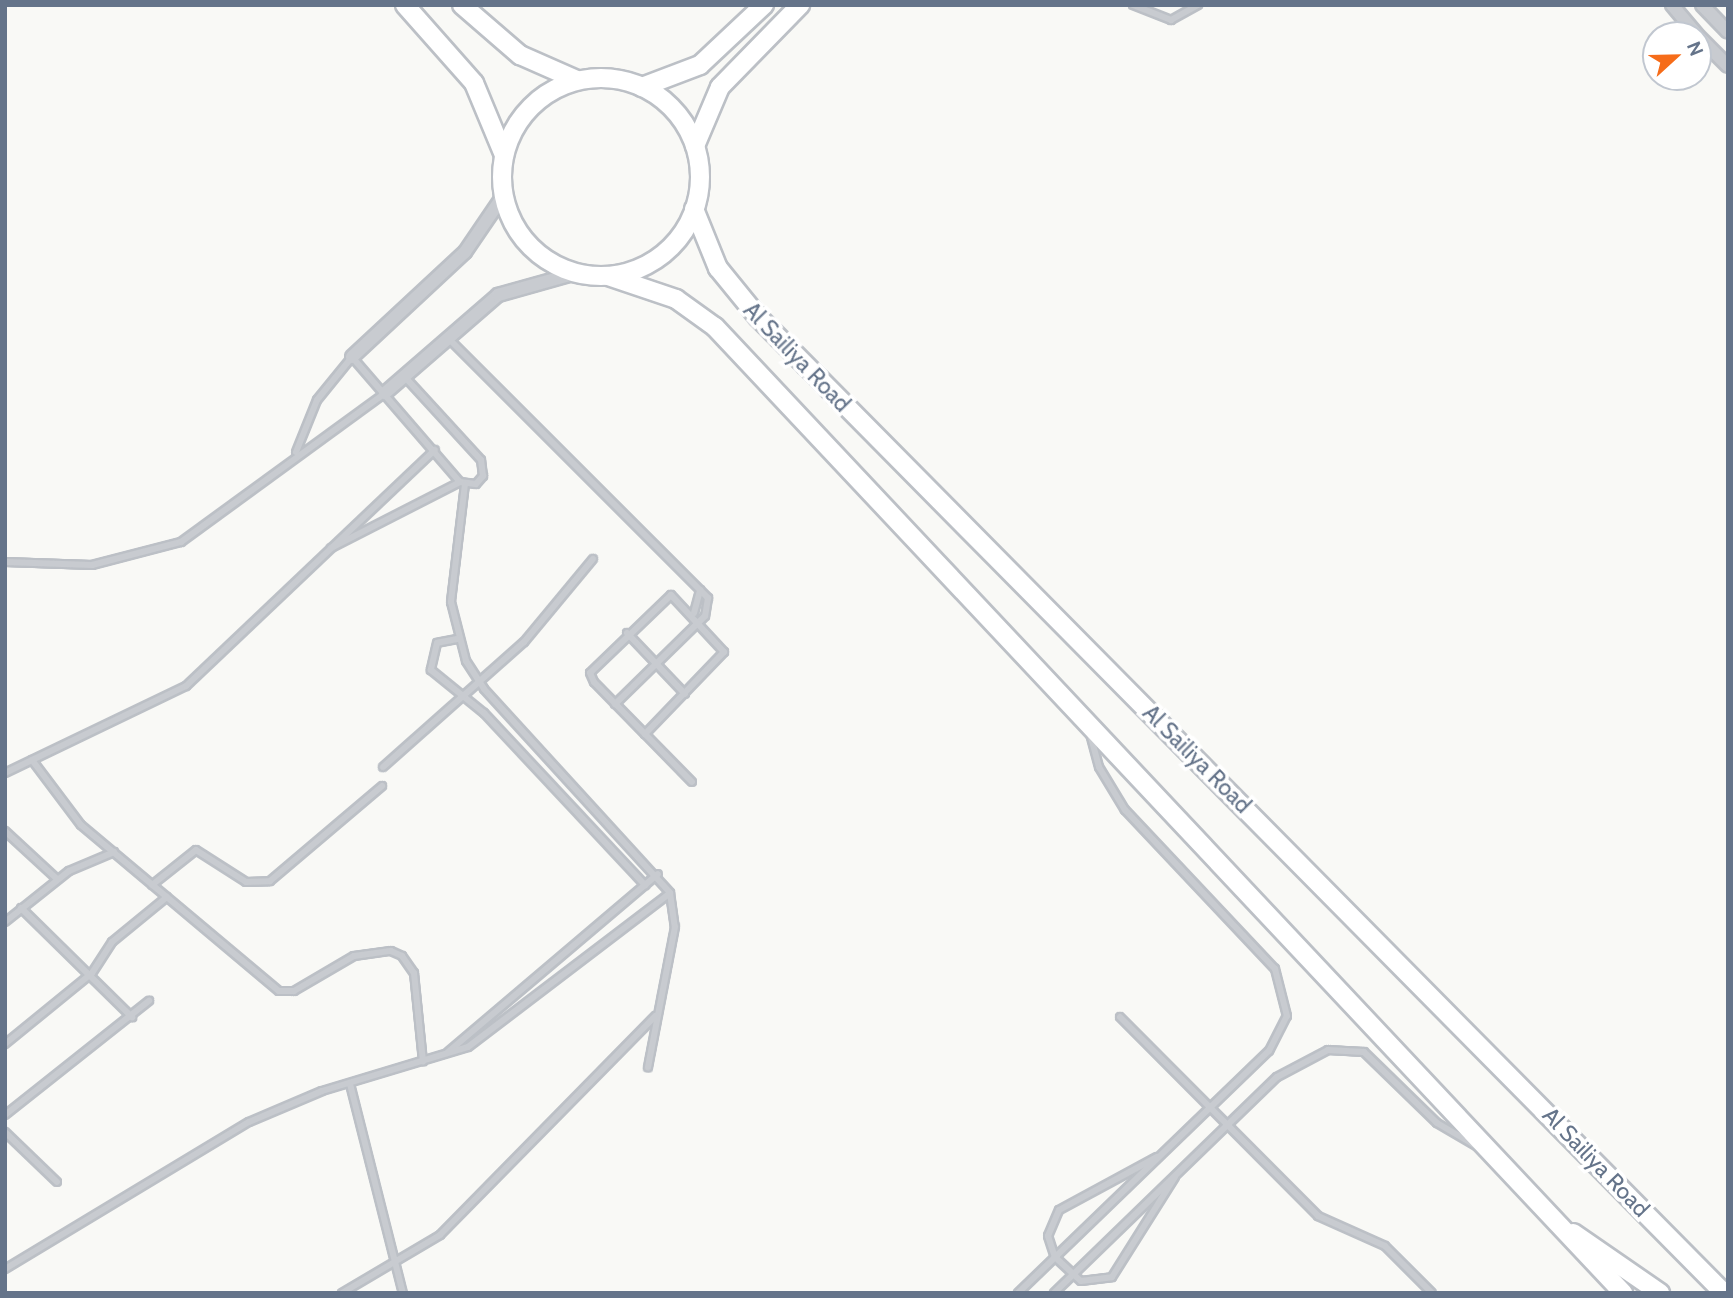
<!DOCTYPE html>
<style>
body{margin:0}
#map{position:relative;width:1733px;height:1298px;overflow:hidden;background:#f9f9f6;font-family:Cabin,sans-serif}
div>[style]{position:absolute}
.roads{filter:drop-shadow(2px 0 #bcc0c6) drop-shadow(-2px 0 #bcc0c6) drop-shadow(0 2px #bcc0c6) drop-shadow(0 -2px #bcc0c6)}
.lane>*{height:6px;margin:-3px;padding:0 3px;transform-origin:3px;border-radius:3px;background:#c8cbd0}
.street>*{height:12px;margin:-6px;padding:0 6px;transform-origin:6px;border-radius:6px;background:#c8cbd0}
.secondary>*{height:18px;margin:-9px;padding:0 9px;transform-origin:9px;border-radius:9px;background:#fff}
.secondary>.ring{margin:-9px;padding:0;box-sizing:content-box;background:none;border:18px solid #fff;border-radius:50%}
span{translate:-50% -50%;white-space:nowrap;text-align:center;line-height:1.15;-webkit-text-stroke:7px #fff;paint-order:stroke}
.street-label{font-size:23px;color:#65748a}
.frame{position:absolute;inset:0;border:7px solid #65748a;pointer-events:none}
.north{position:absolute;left:1642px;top:21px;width:70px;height:70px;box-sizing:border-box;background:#fff;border:2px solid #c1c7d0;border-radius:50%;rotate:68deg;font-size:19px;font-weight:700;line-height:28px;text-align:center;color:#65748a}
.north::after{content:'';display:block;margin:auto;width:24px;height:32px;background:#f66c19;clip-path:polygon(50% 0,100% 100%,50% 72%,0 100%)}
</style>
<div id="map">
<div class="roads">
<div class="lane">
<div style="left:1133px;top:5px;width:41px;rotate:21.5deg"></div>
<div style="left:1171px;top:20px;width:31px;rotate:-29deg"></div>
<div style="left:448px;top:338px;width:368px;rotate:45deg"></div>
<div style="left:708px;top:598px;width:18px;rotate:99deg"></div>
<div style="left:705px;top:616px;width:126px;rotate:135.6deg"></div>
<div style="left:296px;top:452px;width:56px;rotate:-68deg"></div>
<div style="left:317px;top:400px;width:55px;rotate:-50.9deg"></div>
<div style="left:352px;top:357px;width:165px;rotate:49.2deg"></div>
<div style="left:460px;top:482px;width:16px;rotate:7deg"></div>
<div style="left:476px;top:484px;width:11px;rotate:-49deg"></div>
<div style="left:483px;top:476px;width:16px;rotate:-97deg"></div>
<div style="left:481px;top:460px;width:114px;rotate:-132.5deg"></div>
<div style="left:465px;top:484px;width:119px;rotate:96.8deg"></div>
<div style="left:451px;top:602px;width:61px;rotate:75.7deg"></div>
<div style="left:466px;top:661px;width:33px;rotate:57deg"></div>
<div style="left:484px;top:689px;width:276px;rotate:47.6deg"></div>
<div style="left:670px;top:893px;width:34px;rotate:82deg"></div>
<div style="left:675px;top:927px;width:143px;rotate:100.9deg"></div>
<div style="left:331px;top:548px;width:145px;rotate:-27.1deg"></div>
<div style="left:5px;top:562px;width:87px;rotate:2deg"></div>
<div style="left:92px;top:565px;width:92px;rotate:-14.5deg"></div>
<div style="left:181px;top:542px;width:253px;rotate:-36.1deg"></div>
<div style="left:694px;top:613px;width:24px;rotate:-75deg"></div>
<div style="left:627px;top:633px;width:84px;rotate:46.4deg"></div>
<div style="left:457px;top:639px;width:20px;rotate:169deg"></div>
<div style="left:437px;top:643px;width:28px;rotate:103deg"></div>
<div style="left:431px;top:670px;width:68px;rotate:39.1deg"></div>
<div style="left:484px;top:713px;width:236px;rotate:46.9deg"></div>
<div style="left:645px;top:734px;width:114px;rotate:-46.1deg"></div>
<div style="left:724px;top:652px;width:78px;rotate:-132.9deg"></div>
<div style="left:671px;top:595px;width:112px;rotate:136.1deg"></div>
<div style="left:590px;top:673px;width:10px;rotate:66deg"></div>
<div style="left:594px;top:682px;width:73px;rotate:45.6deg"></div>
<div style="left:645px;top:734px;width:67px;rotate:45.6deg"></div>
<div style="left:32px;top:760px;width:81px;rotate:53deg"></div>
<div style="left:81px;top:825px;width:258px;rotate:40deg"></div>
<div style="left:279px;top:991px;width:15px"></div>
<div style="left:294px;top:991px;width:69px;rotate:-30.3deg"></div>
<div style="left:354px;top:956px;width:37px;rotate:-8deg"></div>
<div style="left:391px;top:951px;width:12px;rotate:24deg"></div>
<div style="left:402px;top:956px;width:21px;rotate:55deg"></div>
<div style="left:414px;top:973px;width:89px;rotate:84.2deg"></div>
<div style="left:383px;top:767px;width:188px;rotate:-41.6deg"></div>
<div style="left:524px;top:642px;width:108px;rotate:-50.3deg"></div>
<div style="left:5px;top:773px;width:201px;rotate:-25.7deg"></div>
<div style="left:186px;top:686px;width:343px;rotate:-43.5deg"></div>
<div style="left:5px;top:831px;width:71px;rotate:42.7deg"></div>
<div style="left:152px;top:885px;width:56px;rotate:-38.5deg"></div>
<div style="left:196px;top:850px;width:59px;rotate:32.6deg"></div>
<div style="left:246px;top:882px;width:24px;rotate:-2deg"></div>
<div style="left:270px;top:881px;width:147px;rotate:-40.3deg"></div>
<div style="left:21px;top:908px;width:156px;rotate:44.5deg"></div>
<div style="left:5px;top:922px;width:82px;rotate:-38.6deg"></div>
<div style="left:69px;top:871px;width:49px;rotate:-22.9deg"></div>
<div style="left:1120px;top:1017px;width:281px;rotate:45.1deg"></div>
<div style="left:1318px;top:1216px;width:73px;rotate:24.1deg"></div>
<div style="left:1385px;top:1246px;width:66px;rotate:45deg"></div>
<div style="left:5px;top:1044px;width:112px;rotate:-39.2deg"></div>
<div style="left:92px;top:973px;width:37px;rotate:-57deg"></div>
<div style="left:112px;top:942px;width:71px;rotate:-39.3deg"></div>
<div style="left:448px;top:1052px;width:275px;rotate:-40.3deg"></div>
<div style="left:350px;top:1084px;width:216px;rotate:75.8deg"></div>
<div style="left:5px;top:1115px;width:184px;rotate:-38.4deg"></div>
<div style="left:5px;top:1132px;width:72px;rotate:43.9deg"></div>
<div style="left:1157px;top:1157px;width:111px;rotate:151.6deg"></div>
<div style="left:1059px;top:1210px;width:28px;rotate:113deg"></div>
<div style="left:1048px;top:1236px;width:22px;rotate:72deg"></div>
<div style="left:1055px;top:1257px;width:35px;rotate:43deg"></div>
<div style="left:1081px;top:1281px;width:31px;rotate:-7deg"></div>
<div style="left:1112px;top:1277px;width:118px;rotate:-57.8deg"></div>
<div style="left:5px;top:1269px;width:285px;rotate:-31.1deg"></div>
<div style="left:249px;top:1122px;width:79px;rotate:-23deg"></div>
<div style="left:322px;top:1091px;width:152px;rotate:-16.8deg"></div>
<div style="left:468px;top:1047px;width:254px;rotate:-37.3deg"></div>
<div style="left:342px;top:1293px;width:114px;rotate:-30.6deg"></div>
<div style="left:440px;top:1235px;width:307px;rotate:-45.5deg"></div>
<div style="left:1018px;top:1293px;width:349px;rotate:-44deg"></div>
<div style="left:1269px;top:1051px;width:39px;rotate:-63deg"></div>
<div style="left:1287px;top:1016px;width:49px;rotate:-104.3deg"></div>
<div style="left:1275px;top:969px;width:219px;rotate:-133.3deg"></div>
<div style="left:1125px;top:810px;width:50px;rotate:-121.2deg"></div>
<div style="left:1099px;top:767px;width:34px;rotate:-105deg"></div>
<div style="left:1054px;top:1293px;width:310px;rotate:-44.1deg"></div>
<div style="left:1277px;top:1077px;width:58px;rotate:-27.9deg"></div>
<div style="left:1328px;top:1050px;width:36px;rotate:3deg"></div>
<div style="left:1364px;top:1052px;width:102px;rotate:44.2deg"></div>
<div style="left:1437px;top:1123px;width:48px;rotate:30.3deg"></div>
</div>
<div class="street">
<div style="left:1672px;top:5px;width:39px;rotate:50deg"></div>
<div style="left:1702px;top:5px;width:37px;rotate:46deg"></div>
<div style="left:1698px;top:36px;width:42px;rotate:45deg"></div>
<div style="left:352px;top:357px;width:154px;rotate:-42.9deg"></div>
<div style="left:465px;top:252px;width:68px;rotate:-55.8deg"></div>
<div style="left:385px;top:393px;width:150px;rotate:-40.9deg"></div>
<div style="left:498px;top:295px;width:82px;rotate:-15.6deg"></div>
</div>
<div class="secondary">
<div style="left:405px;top:5px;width:104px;rotate:48.5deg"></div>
<div style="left:474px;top:83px;width:78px;rotate:67.4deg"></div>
<div style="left:462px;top:5px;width:77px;rotate:40.8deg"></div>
<div style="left:520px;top:55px;width:62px;rotate:23.7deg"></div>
<div class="ring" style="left:502px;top:78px;width:180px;height:180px"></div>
<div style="left:642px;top:87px;width:62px;rotate:-20.8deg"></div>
<div style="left:700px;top:65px;width:88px;rotate:-43.2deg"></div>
<div style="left:695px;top:146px;width:64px;rotate:-67deg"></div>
<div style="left:720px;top:87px;width:115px;rotate:-45.7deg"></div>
<div style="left:694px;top:209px;width:64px;rotate:67.9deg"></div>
<div style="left:718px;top:268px;width:63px;rotate:50.8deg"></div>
<div style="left:758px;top:317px;width:1373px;rotate:45.3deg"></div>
<div style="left:608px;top:276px;width:72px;rotate:18.7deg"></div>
<div style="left:676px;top:299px;width:48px;rotate:35.7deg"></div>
<div style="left:715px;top:327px;width:1326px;rotate:46.77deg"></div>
<div style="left:1573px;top:1233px;width:106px;rotate:34.6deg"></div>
</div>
</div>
<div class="street-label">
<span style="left:797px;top:357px;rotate:46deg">Al Sailiya Road</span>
<span style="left:1197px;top:759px;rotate:45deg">Al Sailiya Road</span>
<span style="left:1596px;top:1162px;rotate:46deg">Al Sailiya Road</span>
</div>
<div class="frame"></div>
<div class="north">N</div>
</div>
